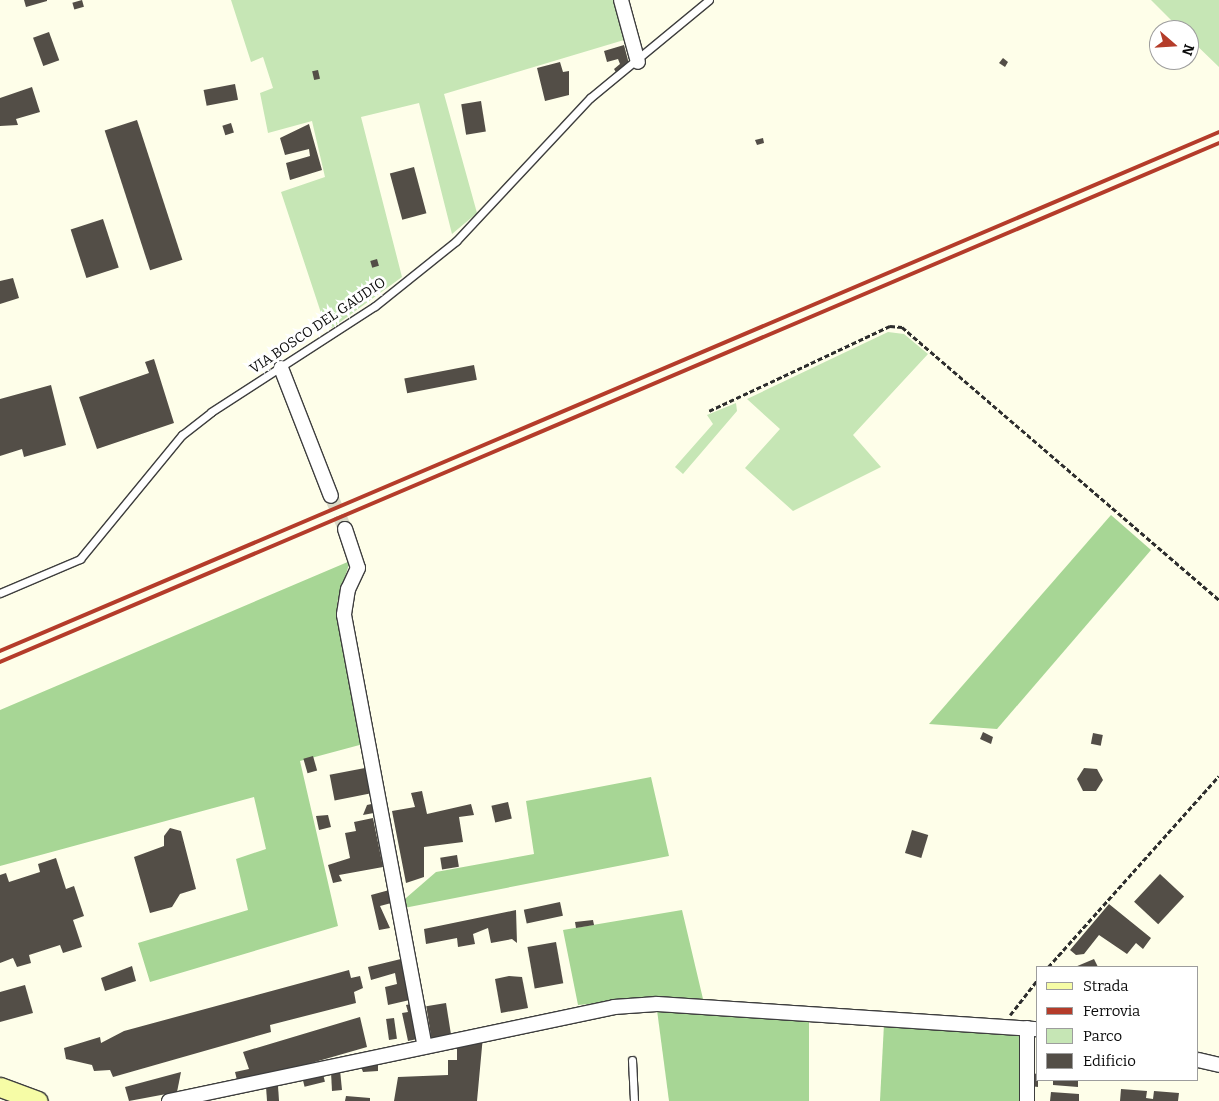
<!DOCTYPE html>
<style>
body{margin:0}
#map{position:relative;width:1219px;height:1101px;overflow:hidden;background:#fefee9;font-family:Bitter,serif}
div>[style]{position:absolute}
.green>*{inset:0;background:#c6e6b5}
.forest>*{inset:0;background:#a7d695;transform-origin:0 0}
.building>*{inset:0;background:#534e47;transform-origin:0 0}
.street-tunnel>*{height:14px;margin-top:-7px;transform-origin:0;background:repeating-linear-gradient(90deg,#dadac8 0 14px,transparent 0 21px)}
.path>*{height:2.5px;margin-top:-1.25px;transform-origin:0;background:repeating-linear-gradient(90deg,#2d2d2d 0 5px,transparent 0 7.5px)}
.roads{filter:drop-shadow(1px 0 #3e3e3e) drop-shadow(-1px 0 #3e3e3e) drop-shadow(0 1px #3e3e3e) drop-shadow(0 -1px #3e3e3e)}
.lane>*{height:7px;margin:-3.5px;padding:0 3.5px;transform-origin:3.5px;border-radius:3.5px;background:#fff}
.street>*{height:14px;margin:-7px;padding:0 7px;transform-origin:7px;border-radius:7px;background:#fff}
.secondary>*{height:19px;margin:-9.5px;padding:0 9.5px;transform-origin:9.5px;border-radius:9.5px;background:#f6fca6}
.rail>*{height:4px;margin:-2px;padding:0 2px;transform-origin:2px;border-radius:2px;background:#b43c2a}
span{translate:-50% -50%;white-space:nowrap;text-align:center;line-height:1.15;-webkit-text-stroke:5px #fff;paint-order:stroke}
.street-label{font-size:14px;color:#0b0b0b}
.legend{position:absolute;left:1036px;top:966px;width:162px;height:115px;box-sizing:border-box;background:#fff;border:1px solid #9d9d9d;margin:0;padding:6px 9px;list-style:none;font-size:15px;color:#0b0b0b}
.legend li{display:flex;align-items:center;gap:10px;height:25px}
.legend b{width:25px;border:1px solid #9d9d9d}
.north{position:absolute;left:1149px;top:20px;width:50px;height:50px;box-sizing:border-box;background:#fff;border:1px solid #9d9d9d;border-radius:50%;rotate:109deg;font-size:14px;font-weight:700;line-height:20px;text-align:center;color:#0b0b0b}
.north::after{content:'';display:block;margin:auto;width:18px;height:22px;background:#b43c2a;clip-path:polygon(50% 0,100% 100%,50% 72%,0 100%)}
</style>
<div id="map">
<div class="green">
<div style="clip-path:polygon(231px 0,614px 0,624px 40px,444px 94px,477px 213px,452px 234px,419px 103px,361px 117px,402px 277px,332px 328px,325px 325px,281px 192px,325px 177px,312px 121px,268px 133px,260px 93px,273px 88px,263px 57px,251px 62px)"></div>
<div style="clip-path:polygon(1151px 0,1219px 0,1219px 67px,1189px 38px,1189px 30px,1181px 30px)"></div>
<div style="clip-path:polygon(888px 332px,904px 334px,928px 354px,853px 435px,881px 467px,793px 511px,745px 468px,780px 429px,747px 399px)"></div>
<div style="clip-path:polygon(736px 403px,737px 411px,683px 474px,675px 467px,713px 424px,707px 415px)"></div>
</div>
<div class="forest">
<div style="clip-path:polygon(1111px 515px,1151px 550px,997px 729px,929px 724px)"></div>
<div style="clip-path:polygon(350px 561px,337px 603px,367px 743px,300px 761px,338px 926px,150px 982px,138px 943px,248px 910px,236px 859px,266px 849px,254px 797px,0 866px,0 710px)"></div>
<div style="clip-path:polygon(651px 777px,669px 856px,404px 908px,406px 898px,436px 872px,534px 854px,526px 801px)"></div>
<div style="clip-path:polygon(682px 910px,703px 999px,657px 998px,578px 1005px,563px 930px)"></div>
<div style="clip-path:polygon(657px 1010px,809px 1019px,809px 1101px,669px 1101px)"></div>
<div style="left:884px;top:1024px;width:140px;height:77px;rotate:3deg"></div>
</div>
<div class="building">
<div style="clip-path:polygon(24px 0,47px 0,47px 1px,26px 7px)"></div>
<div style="left:82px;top:0;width:7px;height:10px;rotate:74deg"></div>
<div style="left:49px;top:32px;width:30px;height:17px;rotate:70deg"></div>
<div style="clip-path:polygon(624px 45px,629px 64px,617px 74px,614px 69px,620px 64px,618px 59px,607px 62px,604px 51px)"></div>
<div style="clip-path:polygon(1003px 58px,1008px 62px,1005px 67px,999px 63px)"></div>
<div style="clip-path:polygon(560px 62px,563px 72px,569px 71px,569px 95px,545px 101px,537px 68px)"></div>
<div style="left:318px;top:70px;width:9px;height:6px;rotate:77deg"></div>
<div style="left:235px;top:84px;width:16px;height:32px;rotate:79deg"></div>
<div style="clip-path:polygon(32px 87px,40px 112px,16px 119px,18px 125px,0 126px,0 98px)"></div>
<div style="left:481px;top:101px;width:31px;height:20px;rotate:81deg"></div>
<div style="left:137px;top:120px;width:147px;height:34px;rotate:72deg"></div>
<div style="left:231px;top:123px;width:10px;height:9px;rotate:73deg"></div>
<div style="clip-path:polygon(309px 124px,322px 170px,290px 180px,286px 163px,310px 156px,309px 149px,285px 155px,280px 138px)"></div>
<div style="clip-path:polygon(763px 138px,764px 143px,757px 145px,755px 140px)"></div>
<div style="left:414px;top:167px;width:48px;height:25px;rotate:75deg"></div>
<div style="left:103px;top:219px;width:51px;height:34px;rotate:72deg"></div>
<div style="left:377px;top:259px;width:7px;height:7px;rotate:74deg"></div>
<div style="clip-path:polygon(13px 278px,19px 298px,0 304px,0 281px)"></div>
<div style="clip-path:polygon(154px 359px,174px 423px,97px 449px,79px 397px,149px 373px,145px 362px)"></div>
<div style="left:474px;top:365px;width:15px;height:71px;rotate:79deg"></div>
<div style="clip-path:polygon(51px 385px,66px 445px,24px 457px,22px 449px,0 456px,0 399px)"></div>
<div style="clip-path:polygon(983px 732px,993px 737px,991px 744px,980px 739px)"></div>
<div style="left:1093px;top:733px;width:10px;height:11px;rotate:11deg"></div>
<div style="left:313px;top:756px;width:15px;height:10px;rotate:74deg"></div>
<div style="left:365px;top:768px;width:26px;height:36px;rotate:79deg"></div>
<div style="clip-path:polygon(1084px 768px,1097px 769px,1103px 780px,1096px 791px,1083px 791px,1077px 779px)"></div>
<div style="clip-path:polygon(422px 791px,427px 814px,471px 804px,474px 815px,459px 817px,463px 842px,424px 847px,424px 877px,406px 883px,392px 811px,415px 807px,411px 793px)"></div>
<div style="left:508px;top:802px;width:17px;height:17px;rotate:77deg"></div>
<div style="clip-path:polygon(376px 803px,379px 812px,363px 815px,367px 805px)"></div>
<div style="clip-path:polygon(328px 815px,331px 827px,319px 830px,316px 816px)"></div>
<div style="clip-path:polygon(373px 818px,383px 867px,339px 875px,342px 881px,333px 883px,328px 865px,350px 858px,345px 833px,356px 831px,354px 822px)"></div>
<div style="clip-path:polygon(170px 828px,181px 831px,196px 889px,180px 894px,172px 907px,150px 913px,134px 857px,164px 846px,164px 836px)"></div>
<div style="left:912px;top:830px;width:17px;height:24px;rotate:17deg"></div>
<div style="left:457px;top:855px;width:12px;height:17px;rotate:81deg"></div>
<div style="clip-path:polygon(56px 858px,66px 889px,74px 886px,84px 916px,73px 920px,82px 947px,63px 953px,60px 945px,29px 955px,31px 963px,17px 967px,13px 958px,0 963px,0 875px,6px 873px,9px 882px,40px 872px,38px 864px)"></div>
<div style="left:1160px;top:874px;width:33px;height:38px;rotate:43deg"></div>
<div style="clip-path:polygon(393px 889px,395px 902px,380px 906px,390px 928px,379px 930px,371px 895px)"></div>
<div style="left:560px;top:902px;width:14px;height:37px;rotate:78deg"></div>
<div style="clip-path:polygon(1109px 904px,1151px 938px,1143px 949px,1136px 943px,1127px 954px,1099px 935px,1084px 954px,1076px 955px,1070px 950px)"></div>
<div style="clip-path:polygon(516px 910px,517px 943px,512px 939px,491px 943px,488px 928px,473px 934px,475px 944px,458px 947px,457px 938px,426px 944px,424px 929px)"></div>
<div style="clip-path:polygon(593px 920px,594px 925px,576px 928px,575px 922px)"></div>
<div style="left:556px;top:942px;width:42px;height:29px;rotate:80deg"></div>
<div style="clip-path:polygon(405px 958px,414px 999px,388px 1005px,385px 987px,397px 984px,395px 973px,371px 980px,368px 967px)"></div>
<div style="clip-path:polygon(1094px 959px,1098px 967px,1075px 967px)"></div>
<div style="clip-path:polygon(132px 966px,136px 981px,105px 991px,101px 978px)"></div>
<div style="clip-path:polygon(349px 970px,351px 978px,360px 976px,363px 988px,354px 992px,356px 1003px,270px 1025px,271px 1032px,113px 1077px,110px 1070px,94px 1071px,92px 1065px,66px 1059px,64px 1048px,100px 1037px,101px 1043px,124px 1031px)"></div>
<div style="clip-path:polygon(509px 976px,522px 977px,528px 1008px,501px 1013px,495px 979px)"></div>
<div style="clip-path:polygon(25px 985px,33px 1013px,0 1022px,0 992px)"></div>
<div style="clip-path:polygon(415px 1003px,422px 1038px,408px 1041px,402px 1013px,408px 1012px,406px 1005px)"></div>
<div style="left:446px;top:1003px;width:33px;height:20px;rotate:81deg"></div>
<div style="clip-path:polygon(360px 1017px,367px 1047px,238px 1084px,235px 1072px,249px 1069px,243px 1052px)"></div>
<div style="left:394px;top:1018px;width:21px;height:8px;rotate:82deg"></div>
<div style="clip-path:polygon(483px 1036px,477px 1101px,394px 1101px,398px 1077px,448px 1075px,448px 1060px,457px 1060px,457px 1041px)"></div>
<div style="clip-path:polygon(378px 1060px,378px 1071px,363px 1072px,360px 1064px)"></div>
<div style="clip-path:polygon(340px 1070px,342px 1090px,332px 1091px,331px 1072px)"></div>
<div style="clip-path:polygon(181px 1072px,177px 1092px,129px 1101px,125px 1087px)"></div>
<div style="clip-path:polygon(1030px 1073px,1038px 1074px,1038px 1087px,1030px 1086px)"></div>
<div style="left:323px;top:1074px;width:8px;height:21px;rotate:76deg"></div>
<div style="clip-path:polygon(1053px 1080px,1078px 1080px,1078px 1087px,1053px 1085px)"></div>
<div style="left:278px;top:1086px;width:15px;height:12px;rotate:86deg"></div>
<div style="clip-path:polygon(1121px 1089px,1147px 1091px,1146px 1098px,1153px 1099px,1154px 1091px,1179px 1093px,1178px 1101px,1120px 1101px)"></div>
<div style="clip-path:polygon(1051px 1092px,1079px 1094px,1079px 1101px,1050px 1101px)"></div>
<div style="clip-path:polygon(346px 1096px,370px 1098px,370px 1101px,345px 1101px)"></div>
</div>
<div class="street-tunnel">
<div style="left:331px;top:496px;width:36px;rotate:67deg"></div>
</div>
<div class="path">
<div style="left:709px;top:411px;width:200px;rotate:-25.2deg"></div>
<div style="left:890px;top:326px;width:12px;rotate:5deg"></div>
<div style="left:902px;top:327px;width:418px;rotate:40.7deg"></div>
<div style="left:1048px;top:967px;width:256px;rotate:-48.2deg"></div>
<div style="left:1010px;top:1015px;width:46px;rotate:-52.1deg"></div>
</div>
<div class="roads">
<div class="lane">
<div style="left:0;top:593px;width:87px;rotate:-23deg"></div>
<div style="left:80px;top:559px;width:161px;rotate:-50.6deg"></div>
<div style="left:182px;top:435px;width:37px;rotate:-38deg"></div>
<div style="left:211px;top:412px;width:195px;rotate:-32.9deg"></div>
<div style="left:375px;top:306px;width:104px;rotate:-38.7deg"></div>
<div style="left:456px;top:241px;width:196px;rotate:-46.9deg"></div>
<div style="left:590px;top:98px;width:154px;rotate:-39.5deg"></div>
<div style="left:632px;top:1060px;width:41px;rotate:87.2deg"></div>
</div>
<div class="street">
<div style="left:621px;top:0;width:64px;rotate:74.7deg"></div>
<div style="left:281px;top:368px;width:137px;rotate:68.7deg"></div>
<div style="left:345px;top:529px;width:41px;rotate:71.6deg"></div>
<div style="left:358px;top:568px;width:23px;rotate:115deg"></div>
<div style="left:348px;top:589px;width:26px;rotate:99deg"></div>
<div style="left:344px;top:615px;width:439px;rotate:79.4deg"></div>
<div style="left:1198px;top:1060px;width:22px;rotate:13deg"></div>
<div style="left:169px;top:1101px;width:455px;rotate:-11.9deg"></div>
<div style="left:614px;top:1007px;width:43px;rotate:-4deg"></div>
<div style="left:657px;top:1004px;width:382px;rotate:3.8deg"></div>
<div style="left:1027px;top:1101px;width:73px;rotate:-90deg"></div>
</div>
<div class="secondary">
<div style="left:0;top:1087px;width:40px;rotate:20.2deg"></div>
</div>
</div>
<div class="rail">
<div style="left:0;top:651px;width:1325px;rotate:-23.06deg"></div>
<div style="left:0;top:662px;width:1325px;rotate:-23.06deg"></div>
</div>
<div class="street-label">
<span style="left:318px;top:326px;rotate:-34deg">VIA BOSCO DEL GAUDIO</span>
</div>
<ul class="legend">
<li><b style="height:6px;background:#f6fca6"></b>Strada</li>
<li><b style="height:6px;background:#b43c2a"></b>Ferrovia</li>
<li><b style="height:14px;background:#c6e6b5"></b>Parco</li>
<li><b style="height:14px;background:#534e47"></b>Edificio</li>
</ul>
<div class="north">N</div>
</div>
